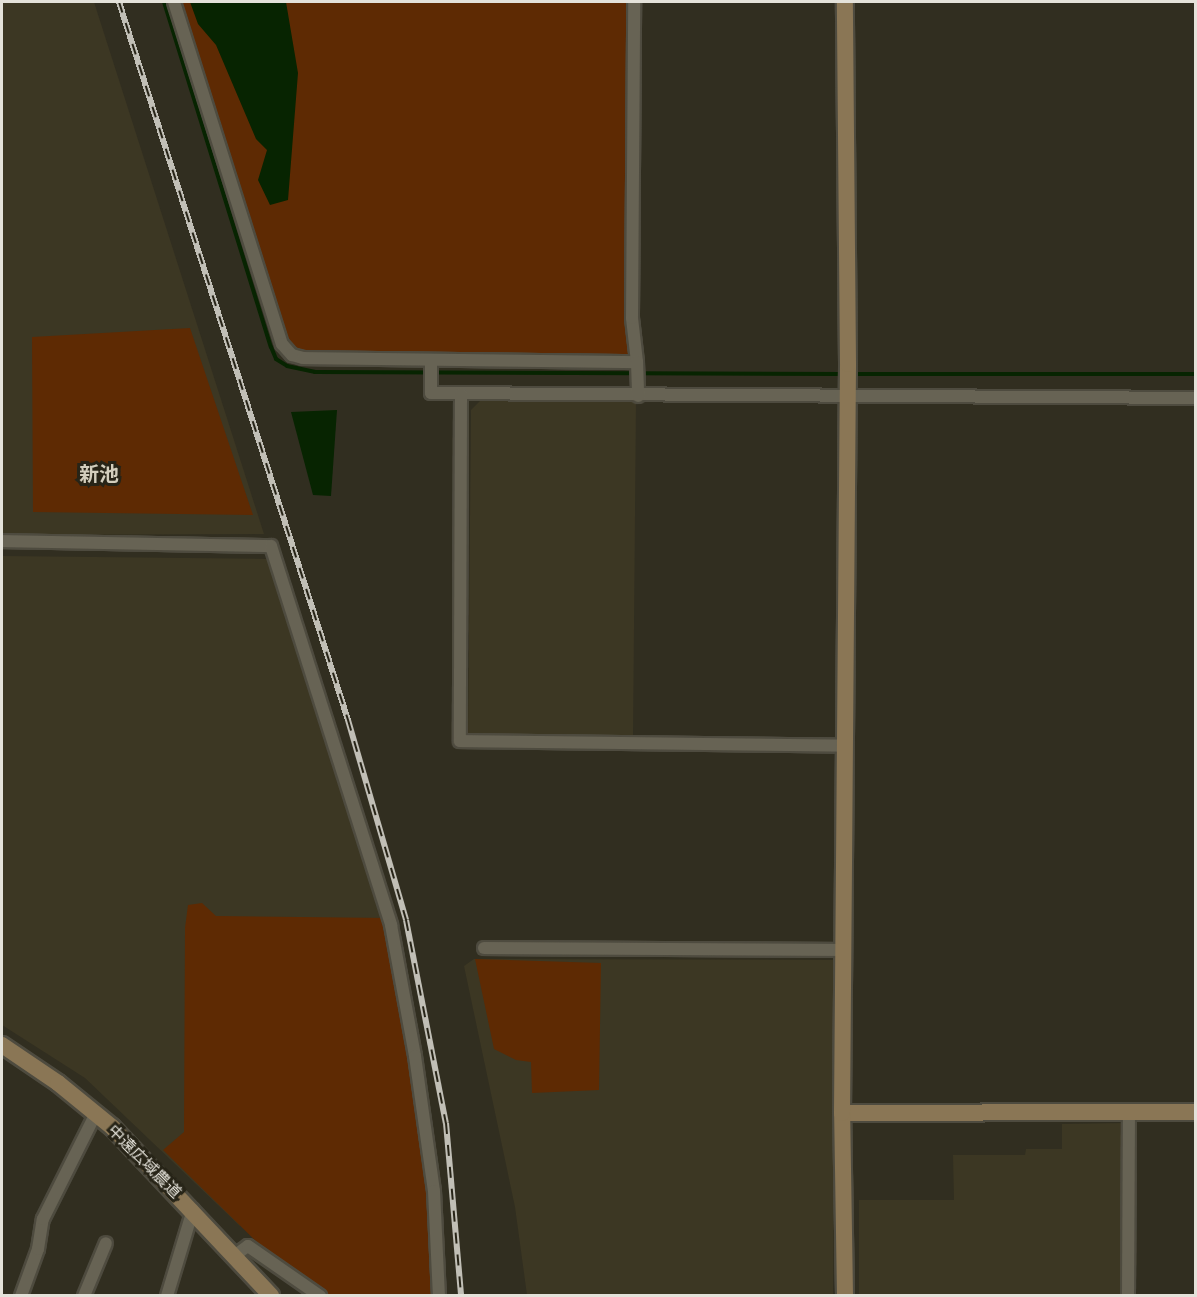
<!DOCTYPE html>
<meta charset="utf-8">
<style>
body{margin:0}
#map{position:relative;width:1197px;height:1297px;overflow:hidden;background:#312e20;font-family:"IBM Plex Sans","Noto Sans JP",sans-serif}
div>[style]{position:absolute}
.built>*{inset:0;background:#3c3723}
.green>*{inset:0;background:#5e2a03}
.water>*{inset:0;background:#072401}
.stream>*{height:4px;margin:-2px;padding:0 2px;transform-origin:2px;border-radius:2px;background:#072401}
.roads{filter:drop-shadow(2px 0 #4e4b3f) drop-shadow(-2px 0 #4e4b3f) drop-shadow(0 2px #4e4b3f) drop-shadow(0 -2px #4e4b3f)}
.street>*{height:12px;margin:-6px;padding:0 6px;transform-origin:6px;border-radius:6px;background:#676354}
.secondary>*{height:16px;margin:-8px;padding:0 8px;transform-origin:8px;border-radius:8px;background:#8a7655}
.rail>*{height:6px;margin-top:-3px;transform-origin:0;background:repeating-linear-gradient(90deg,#272417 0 11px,#c1bfb6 0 22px);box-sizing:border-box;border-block:2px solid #c1bfb6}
span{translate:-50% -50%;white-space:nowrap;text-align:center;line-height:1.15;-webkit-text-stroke:6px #272417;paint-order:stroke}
.street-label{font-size:16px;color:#e4e2da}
.quarter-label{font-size:20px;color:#d3cebd;font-weight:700}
.frame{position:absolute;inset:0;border:3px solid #e4e2da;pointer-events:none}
</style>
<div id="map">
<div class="built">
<div style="clip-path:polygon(2px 2px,94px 2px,264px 534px,2px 535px)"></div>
<div style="clip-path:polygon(481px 400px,636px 401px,633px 738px,468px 737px,471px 410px)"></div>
<div style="clip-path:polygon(2px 556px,268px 559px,393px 955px,240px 1226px,85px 1078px,2px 1025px)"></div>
<div style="clip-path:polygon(474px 959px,836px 960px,833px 1295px,527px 1295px,515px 1207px,464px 966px)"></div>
<div style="clip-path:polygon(1124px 1123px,1124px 1295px,859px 1295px,859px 1200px,954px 1200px,953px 1155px,1025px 1155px,1026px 1149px,1062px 1149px,1062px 1124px)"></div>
</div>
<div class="green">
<div style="clip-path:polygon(179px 2px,636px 2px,636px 354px,303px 358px,288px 351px)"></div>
<div style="clip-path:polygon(190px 328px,253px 515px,33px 512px,32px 337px)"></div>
<div style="clip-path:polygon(202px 903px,216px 916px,389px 918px,402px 981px,437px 1260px,437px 1295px,327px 1295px,264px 1249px,163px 1150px,184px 1132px,185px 928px,188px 905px)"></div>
<div style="clip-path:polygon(475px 959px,601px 963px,599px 1090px,532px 1093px,531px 1062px,516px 1060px,494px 1049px)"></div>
</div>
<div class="water">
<div style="clip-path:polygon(190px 2px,286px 2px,298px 73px,288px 200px,270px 205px,258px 180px,267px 150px,256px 139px,216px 45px,198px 24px)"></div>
<div style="clip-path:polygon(337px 410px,331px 496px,313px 495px,291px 412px)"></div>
</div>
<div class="stream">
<div style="left:164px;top:2px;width:361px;rotate:72.8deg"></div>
<div style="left:271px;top:347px;width:13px;rotate:67deg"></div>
<div style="left:276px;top:359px;width:13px;rotate:32deg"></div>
<div style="left:287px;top:366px;width:29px;rotate:12deg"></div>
<div style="left:315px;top:372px;width:529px;rotate:0.22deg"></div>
<div style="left:851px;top:374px;width:345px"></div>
</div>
<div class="roads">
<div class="street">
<div style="left:174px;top:2px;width:359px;rotate:72.5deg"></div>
<div style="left:282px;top:344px;width:15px;rotate:48deg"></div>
<div style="left:292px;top:355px;width:11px;rotate:15deg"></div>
<div style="left:303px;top:358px;width:334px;rotate:0.7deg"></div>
<div style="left:637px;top:362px;width:44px;rotate:-96.5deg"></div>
<div style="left:632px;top:318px;width:316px;rotate:-89.6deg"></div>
<div style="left:431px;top:361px;width:32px;rotate:90deg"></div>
<div style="left:431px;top:393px;width:765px;rotate:0.37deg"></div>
<div style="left:637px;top:362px;width:34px;rotate:88deg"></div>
<div style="left:461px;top:394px;width:347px;rotate:90.2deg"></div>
<div style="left:460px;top:741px;width:385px;rotate:0.7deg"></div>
<div style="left:2px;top:541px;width:269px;rotate:1.1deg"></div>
<div style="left:271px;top:546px;width:398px;rotate:72.4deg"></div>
<div style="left:391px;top:925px;width:133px;rotate:79.6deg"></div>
<div style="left:415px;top:1056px;width:136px;rotate:82deg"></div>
<div style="left:434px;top:1191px;width:105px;rotate:87.3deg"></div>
<div style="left:484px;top:948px;width:361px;rotate:0.3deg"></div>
<div style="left:234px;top:1256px;width:17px;rotate:-36deg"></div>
<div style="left:248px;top:1246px;width:88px;rotate:34.8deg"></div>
<div style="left:21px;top:1296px;width:50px;rotate:-70.1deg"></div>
<div style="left:38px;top:1249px;width:30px;rotate:-81deg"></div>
<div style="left:43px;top:1219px;width:119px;rotate:-63.4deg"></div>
<div style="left:84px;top:1296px;width:57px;rotate:-67.5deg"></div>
<div style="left:167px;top:1296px;width:90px;rotate:-73.2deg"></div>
<div style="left:1128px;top:1296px;width:184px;rotate:-89.7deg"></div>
</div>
<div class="secondary">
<div style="left:2px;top:1045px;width:68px;rotate:34.2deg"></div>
<div style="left:58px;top:1083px;width:70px;rotate:39.2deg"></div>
<div style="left:112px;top:1127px;width:232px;rotate:46.7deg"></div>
<div style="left:842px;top:1113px;width:354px;rotate:-0.2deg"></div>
<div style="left:845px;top:1296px;width:183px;rotate:-90.9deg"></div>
<div style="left:842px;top:1113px;width:749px;rotate:-89.54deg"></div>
<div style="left:848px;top:364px;width:362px;rotate:-90.5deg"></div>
</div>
</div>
<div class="rail">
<div style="left:119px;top:2px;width:754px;rotate:72.31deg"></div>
<div style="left:348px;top:720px;width:208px;rotate:73.8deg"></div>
<div style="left:406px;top:920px;width:207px;rotate:78.9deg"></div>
<div style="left:446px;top:1123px;width:174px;rotate:85deg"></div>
</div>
<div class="street-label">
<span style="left:145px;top:1161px;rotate:45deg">中遠広域農道</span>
</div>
<div class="quarter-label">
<span style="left:99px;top:473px">新池</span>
</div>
<div class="frame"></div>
</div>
